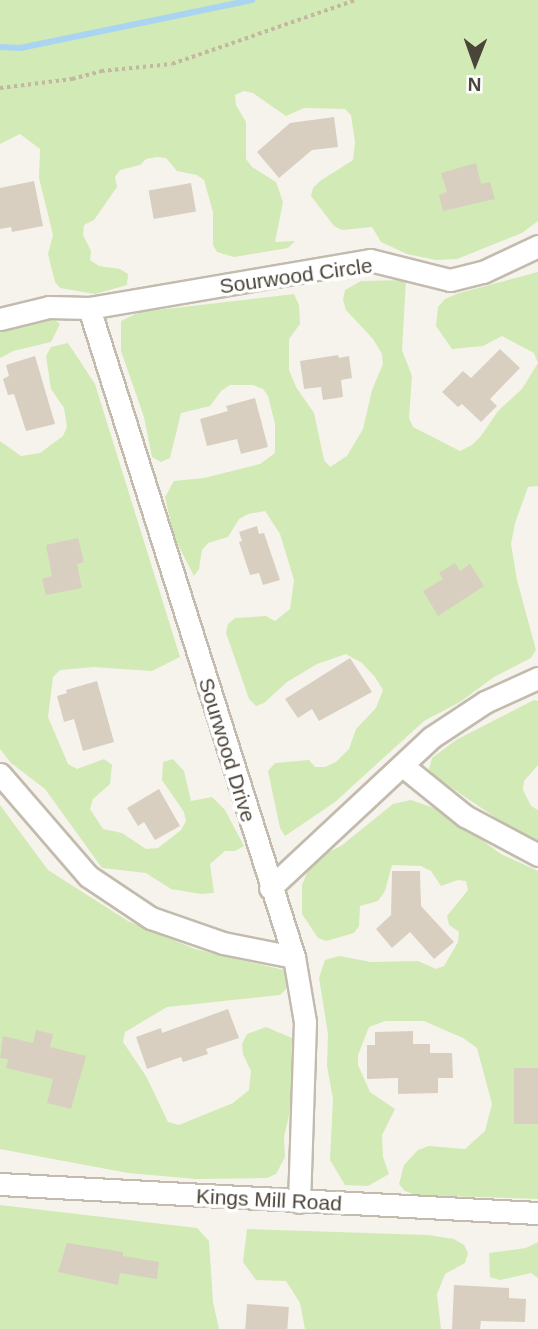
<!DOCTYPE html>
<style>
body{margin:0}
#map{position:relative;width:538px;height:1329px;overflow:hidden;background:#f6f3ec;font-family:Arial,sans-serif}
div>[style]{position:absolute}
.green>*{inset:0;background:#d2eab5}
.stream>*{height:6px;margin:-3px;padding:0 3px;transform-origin:3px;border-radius:3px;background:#a9d4f2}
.building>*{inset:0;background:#d8cfc1;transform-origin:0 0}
.path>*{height:3.5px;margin-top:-1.75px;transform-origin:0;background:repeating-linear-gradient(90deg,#c4b79f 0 3.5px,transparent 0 7px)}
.roads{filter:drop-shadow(2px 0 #c2bbae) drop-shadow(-2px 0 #c2bbae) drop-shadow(0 2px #c2bbae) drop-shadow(0 -2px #c2bbae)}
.minor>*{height:21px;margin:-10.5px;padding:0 10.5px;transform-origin:10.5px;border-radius:10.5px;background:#fff}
span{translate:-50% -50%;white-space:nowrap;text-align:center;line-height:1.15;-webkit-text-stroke:7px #fff;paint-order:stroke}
.street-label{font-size:21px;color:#4b4439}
.north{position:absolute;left:440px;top:28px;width:70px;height:70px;-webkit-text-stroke:5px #fff;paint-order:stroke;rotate:181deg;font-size:19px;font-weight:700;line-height:28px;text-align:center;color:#4b4439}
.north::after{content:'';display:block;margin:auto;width:24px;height:32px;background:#4b4439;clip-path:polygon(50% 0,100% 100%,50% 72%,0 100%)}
</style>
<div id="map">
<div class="green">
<div style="clip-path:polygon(0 0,538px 0,538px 221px,522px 233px,457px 259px,436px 260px,407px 254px,381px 242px,372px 227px,342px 230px,334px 226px,311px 196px,313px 188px,320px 181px,353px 160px,355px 142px,351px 115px,345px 109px,304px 108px,286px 116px,253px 93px,244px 91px,235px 95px,236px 105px,246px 122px,246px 159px,252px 167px,276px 182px,283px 202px,275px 242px,295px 241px,288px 248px,234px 257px,217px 252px,213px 245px,213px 212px,204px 180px,197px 175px,177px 171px,166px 158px,157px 157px,146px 159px,140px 165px,120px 170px,115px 177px,117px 187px,94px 220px,84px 225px,83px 235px,91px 251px,90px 260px,99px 266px,120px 269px,128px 274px,127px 285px,95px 294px,60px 288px,55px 282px,48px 254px,53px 235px,39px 178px,40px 149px,20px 134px,0 144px)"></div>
<div style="clip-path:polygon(538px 272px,538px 486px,528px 487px,515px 523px,511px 544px,517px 580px,536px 650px,531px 658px,494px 677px,460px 702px,424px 721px,335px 802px,285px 836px,280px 828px,268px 771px,275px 763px,309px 760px,315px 767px,325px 767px,336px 762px,349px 749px,356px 729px,376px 708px,383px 690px,375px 677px,362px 663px,346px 654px,317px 664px,287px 682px,264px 703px,256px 706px,249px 699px,226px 633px,228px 624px,235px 618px,266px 616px,275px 621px,290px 609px,294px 580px,280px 534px,265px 511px,248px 514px,239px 519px,228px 537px,208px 543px,202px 550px,199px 569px,194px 576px,174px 537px,165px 497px,174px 481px,204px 478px,260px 464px,275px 453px,275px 424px,268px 396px,263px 389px,253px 385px,230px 385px,221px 391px,210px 406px,181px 413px,170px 458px,161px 462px,152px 457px,144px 417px,121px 351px,121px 321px,140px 312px,294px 294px,299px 305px,300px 324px,289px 339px,289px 370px,296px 387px,314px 413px,324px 460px,330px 467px,347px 456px,363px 429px,372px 390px,383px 364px,382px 354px,373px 339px,346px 310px,343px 300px,345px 290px,361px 281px,406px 280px,402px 350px,412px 376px,409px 418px,413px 427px,460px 451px,472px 445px,481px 436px,498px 411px,522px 389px,538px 363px,534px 353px,502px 336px,483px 346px,452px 349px,436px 326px,438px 307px,445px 299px,459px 293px)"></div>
<div style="clip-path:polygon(43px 316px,53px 318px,60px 324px,51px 342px,13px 351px,0 358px,0 325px)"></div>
<div style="clip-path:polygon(68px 343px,95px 384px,180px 657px,152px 671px,93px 667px,60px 670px,53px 677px,48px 717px,68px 764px,77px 769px,104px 759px,112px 765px,110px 784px,93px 799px,90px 809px,103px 829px,122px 833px,146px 849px,158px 848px,181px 830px,186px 821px,184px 812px,162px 780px,163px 762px,173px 759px,184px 771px,191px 801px,212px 797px,225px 810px,244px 846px,235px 851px,225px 851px,210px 864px,214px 893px,201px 894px,171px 889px,146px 873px,102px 868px,45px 789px,11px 763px,0 749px,0 441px,21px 456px,40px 453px,63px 436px,67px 427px,64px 408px,51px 389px,46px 356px,51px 347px)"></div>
<div style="clip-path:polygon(534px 700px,538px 701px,538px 765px,524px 781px,523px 790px,531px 806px,538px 810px,538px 846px,437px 778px,429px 769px,432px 758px,456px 740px)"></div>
<div style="clip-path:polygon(411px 800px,440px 810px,501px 854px,538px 871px,538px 1199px,416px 1195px,405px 1191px,399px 1184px,404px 1165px,418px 1150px,429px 1146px,465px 1149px,485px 1131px,492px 1104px,477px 1048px,463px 1038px,424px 1021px,385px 1021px,369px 1027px,358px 1055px,358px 1065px,370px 1092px,395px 1109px,382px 1135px,383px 1157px,389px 1174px,368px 1186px,345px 1185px,330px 1160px,333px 1099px,327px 1066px,328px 1034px,319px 978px,325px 960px,339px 956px,371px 962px,418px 961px,436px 969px,444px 966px,458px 942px,459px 932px,449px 925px,447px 916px,468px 890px,466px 881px,458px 880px,441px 886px,431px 871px,421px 866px,392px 865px,385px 891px,378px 901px,360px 906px,359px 926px,354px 933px,326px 941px,318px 938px,302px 914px,302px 885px,309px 868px,323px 855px,341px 846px,393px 804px)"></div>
<div style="clip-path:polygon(0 805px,48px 870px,128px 921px,195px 949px,284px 970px,289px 986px,280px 995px,167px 1007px,125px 1032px,123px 1042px,146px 1076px,168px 1122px,179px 1125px,233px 1103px,249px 1090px,251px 1071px,243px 1054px,242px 1044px,247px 1034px,266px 1027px,292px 1038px,291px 1107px,284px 1137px,285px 1157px,276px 1174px,267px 1178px,196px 1179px,128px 1173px,0 1149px)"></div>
<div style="clip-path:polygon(0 1205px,197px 1228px,209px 1241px,213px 1302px,219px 1329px,0 1329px)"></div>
<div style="clip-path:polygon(247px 1229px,428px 1235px,454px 1239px,464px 1245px,468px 1253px,465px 1263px,445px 1274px,437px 1294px,441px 1329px,305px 1329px,300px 1303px,286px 1281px,256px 1280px,243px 1262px)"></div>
<div style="clip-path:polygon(538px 1242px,538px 1278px,531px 1273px,500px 1280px,490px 1277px,489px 1253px,526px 1248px)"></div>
</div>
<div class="stream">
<div style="left:0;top:47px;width:20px;rotate:3deg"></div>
<div style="left:20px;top:48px;width:237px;rotate:-11.7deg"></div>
</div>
<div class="building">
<div style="clip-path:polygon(334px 117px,338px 147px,312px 150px,279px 178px,257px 152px,290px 123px)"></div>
<div style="clip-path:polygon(476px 163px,481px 184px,490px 182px,495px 199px,443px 211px,439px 195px,447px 192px,441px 173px)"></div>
<div style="clip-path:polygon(34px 181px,43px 226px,12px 232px,11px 227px,0 229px,0 188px)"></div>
<div style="left:191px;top:183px;width:29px;height:43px;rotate:80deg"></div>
<div style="clip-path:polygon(500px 349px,520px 368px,490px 399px,497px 406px,481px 422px,462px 404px,458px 407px,442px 392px,463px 371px,471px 378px)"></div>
<div style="clip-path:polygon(338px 355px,339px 358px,349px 356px,352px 378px,341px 380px,343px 397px,323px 400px,321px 387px,304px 389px,300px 361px)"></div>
<div style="clip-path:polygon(35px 356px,55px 424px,26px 431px,14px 394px,8px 395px,3px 379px,9px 376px,6px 365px)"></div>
<div style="clip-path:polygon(255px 398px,268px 447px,241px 454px,237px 439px,207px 446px,200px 419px,228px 411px,226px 406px)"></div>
<div style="clip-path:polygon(257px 526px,259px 534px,264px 533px,280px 580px,263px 585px,259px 573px,250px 575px,239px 542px,242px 541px,239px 532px)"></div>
<div style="clip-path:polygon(78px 538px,84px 562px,77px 564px,82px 588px,46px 595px,42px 579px,52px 576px,46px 545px)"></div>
<div style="clip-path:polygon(455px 563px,460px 571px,470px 564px,484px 586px,438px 616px,423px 591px,443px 579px,439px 573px)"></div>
<div style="clip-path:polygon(350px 658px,372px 692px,319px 721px,312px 709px,298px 718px,285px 699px)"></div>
<div style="clip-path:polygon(97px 681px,114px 742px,83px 751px,74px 719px,64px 722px,57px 696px,67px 693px,66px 690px)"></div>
<div style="clip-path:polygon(159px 789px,180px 826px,155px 840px,144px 822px,138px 826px,127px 808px)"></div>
<div style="clip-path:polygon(392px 871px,420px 871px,421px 906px,454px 942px,434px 959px,410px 932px,392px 948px,376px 929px,391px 915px)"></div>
<div style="clip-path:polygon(228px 1009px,239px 1038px,206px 1049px,208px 1054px,183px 1062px,181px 1057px,147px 1069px,136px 1037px,161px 1028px,162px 1033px)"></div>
<div style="clip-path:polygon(36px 1030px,53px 1034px,50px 1047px,86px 1056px,71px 1109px,47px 1103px,53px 1079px,6px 1068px,8px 1059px,0 1058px,3px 1036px,33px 1043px)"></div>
<div style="clip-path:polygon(413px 1031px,413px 1044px,430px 1044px,430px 1053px,452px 1053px,453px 1078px,438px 1078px,438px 1093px,398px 1094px,398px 1078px,367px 1079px,367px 1045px,375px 1045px,375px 1032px)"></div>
<div style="left:538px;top:1068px;width:56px;height:24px;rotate:90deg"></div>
<div style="clip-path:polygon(67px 1243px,123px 1252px,123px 1256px,159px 1262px,157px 1279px,120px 1273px,118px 1285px,58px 1272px)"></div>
<div style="clip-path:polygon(454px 1285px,509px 1288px,509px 1298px,526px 1299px,525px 1322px,481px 1321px,480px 1329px,452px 1329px)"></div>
<div style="left:247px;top:1304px;width:42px;height:25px;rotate:4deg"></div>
</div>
<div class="path">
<div style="left:0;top:88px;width:73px;rotate:-7.1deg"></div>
<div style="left:72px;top:79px;width:30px;rotate:-15deg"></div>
<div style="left:101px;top:71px;width:71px;rotate:-5.6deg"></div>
<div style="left:172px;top:64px;width:195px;rotate:-19.2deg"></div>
</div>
<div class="roads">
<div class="minor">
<div style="left:89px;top:308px;width:681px;rotate:72.47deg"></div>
<div style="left:294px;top:957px;width:66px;rotate:80.4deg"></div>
<div style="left:305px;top:1022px;width:180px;rotate:91.9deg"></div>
<div style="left:0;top:319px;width:50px;rotate:-13.8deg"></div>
<div style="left:49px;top:307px;width:40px;rotate:1.4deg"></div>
<div style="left:89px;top:308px;width:285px;rotate:-9.7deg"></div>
<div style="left:370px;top:260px;width:82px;rotate:14deg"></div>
<div style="left:450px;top:280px;width:34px;rotate:-14deg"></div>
<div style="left:483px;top:272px;width:61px;rotate:-25.3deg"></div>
<div style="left:403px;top:766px;width:80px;rotate:38.9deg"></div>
<div style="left:465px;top:816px;width:83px;rotate:28.1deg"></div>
<div style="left:0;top:774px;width:135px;rotate:49.2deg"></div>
<div style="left:88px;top:876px;width:76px;rotate:33.7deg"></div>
<div style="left:151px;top:918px;width:76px;rotate:19.1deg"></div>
<div style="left:223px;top:943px;width:72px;rotate:11.2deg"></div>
<div style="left:270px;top:888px;width:221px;rotate:-43deg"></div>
<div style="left:432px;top:737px;width:64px;rotate:-33.4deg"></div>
<div style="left:485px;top:702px;width:58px;rotate:-24.4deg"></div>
<div style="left:0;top:1184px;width:539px;rotate:3.09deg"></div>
</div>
</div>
<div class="street-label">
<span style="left:296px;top:276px;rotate:-8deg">Sourwood Circle</span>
<span style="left:227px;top:750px;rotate:73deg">Sourwood Drive</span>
<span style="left:269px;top:1200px;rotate:3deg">Kings Mill Road</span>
</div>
<div class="north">N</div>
</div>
